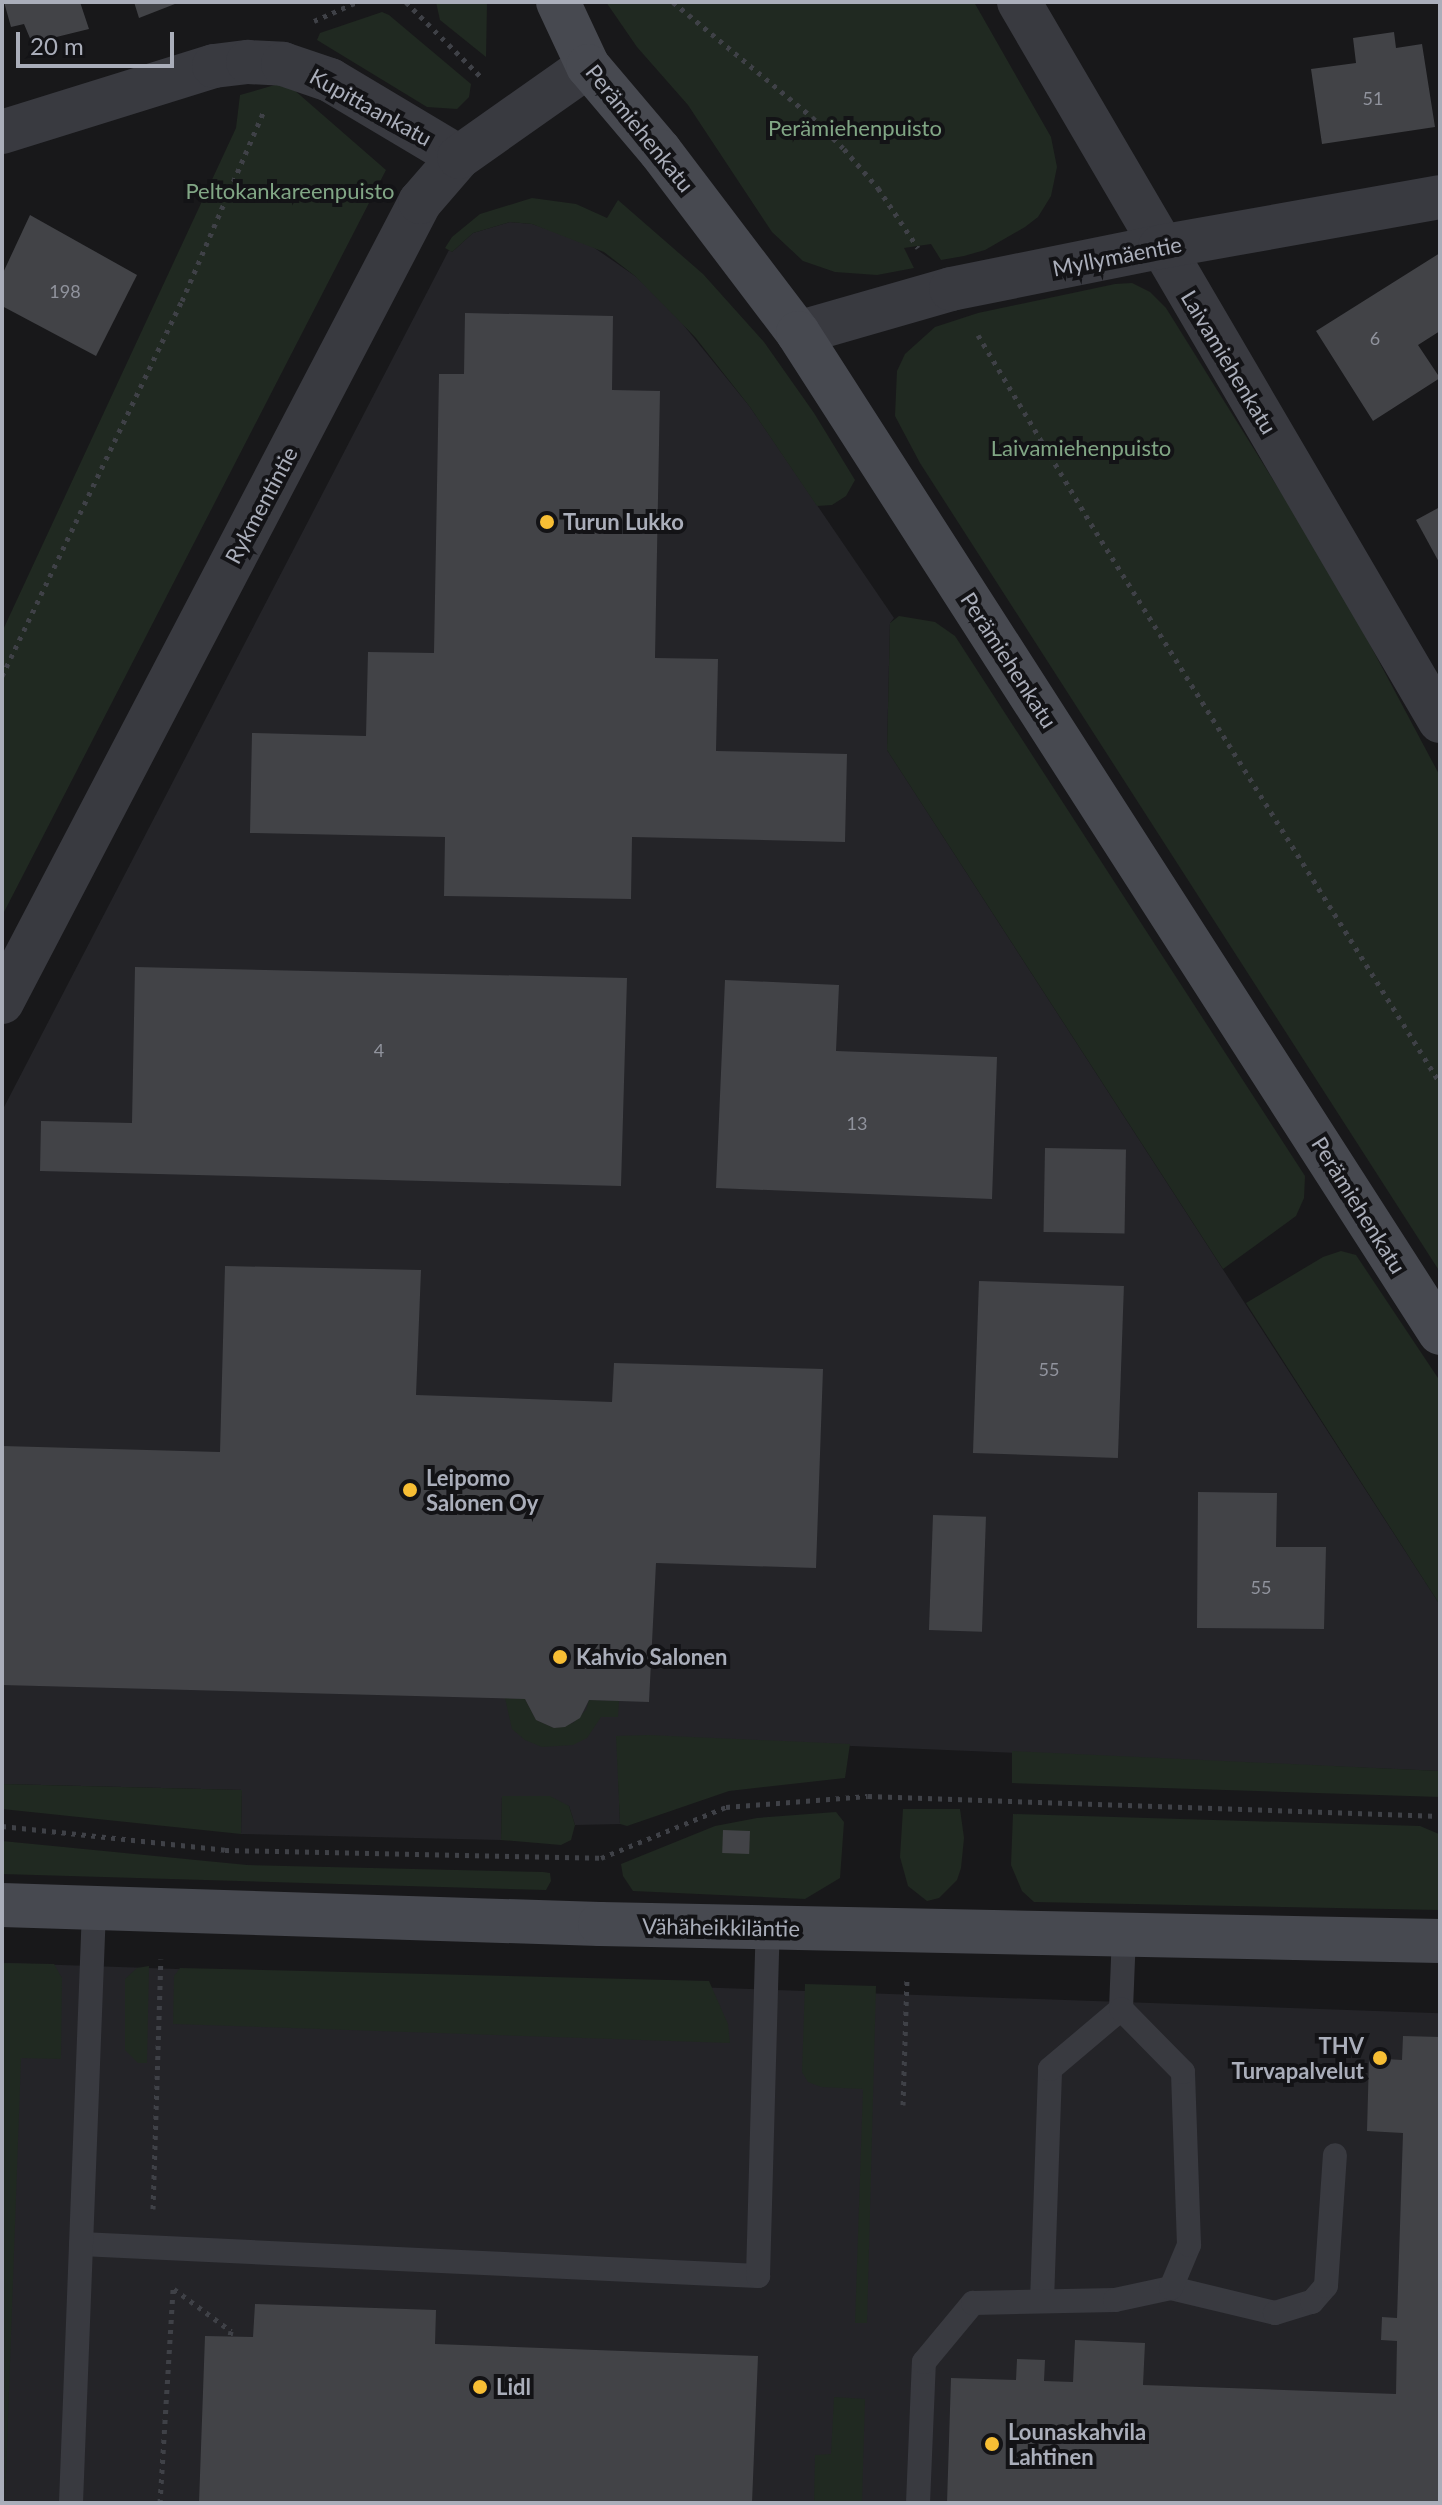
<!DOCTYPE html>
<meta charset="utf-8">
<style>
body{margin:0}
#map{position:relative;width:1442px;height:2505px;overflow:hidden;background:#18181a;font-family:Lato,sans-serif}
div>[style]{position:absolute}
.built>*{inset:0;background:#242428;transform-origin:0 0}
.green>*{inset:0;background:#202921}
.building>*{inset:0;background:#424347;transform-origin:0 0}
.path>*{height:5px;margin-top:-2.5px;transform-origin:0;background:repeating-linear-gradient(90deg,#3f4147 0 4px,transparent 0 10px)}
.lane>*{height:24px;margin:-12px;padding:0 12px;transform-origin:12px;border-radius:12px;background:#393a40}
.street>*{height:44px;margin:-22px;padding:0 22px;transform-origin:22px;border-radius:22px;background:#393a40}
.secondary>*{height:44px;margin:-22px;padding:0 22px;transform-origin:22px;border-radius:22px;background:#474950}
.dots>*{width:22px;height:22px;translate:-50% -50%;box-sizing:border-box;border:4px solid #131316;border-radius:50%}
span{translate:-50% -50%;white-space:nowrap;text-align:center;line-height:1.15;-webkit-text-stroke:8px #131316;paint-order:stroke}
.number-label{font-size:18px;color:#90939d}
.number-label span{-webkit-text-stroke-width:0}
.street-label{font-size:22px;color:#aaaeba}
.park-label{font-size:22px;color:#81a685}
.poi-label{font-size:22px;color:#aaaeba;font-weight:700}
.left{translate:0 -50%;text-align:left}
.right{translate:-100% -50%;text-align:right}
.frame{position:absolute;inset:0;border:4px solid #aaaeba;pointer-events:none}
.scale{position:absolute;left:16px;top:32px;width:158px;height:36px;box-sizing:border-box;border:4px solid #aaaeba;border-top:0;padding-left:10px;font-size:24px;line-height:28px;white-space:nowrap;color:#aaaeba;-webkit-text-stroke:6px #131316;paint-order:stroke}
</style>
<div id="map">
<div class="built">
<div style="clip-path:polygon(510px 222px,532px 224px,586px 242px,635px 276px,668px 306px,750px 407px,894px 618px,890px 623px,887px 750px,1440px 1605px,1440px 1771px,617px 1736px,620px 1824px,575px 1825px,569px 1806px,502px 1797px,501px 1840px,241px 1834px,242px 1790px,2px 1784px,2px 1111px,449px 250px,452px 252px,473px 233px)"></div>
<div style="left:4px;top:1963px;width:1437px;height:540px;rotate:2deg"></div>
</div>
<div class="green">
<div style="clip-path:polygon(436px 2px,487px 2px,486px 57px,440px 20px)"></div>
<div style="clip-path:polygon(606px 2px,974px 2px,1051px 137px,1057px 167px,1051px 196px,1038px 217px,1025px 227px,985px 250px,964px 256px,941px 260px,931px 244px,904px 248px,914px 268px,877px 275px,835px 272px,803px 261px,772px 232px,688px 105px,637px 47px)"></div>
<div style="clip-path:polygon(382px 12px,389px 15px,471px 84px,469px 97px,457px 109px,427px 107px,317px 40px,320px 33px)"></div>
<div style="clip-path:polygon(285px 82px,386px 170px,2px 916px,2px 632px,236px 128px,240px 95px)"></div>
<div style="clip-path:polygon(532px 198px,576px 204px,607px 218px,618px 200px,703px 274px,764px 342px,814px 413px,855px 480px,846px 496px,832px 505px,817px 506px,750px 407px,695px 337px,635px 276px,604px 252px,532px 224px,510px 222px,473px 233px,452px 252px,445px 248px,452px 237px,480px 214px)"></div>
<div style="clip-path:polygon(1132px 283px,1150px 292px,1166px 308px,1335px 579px,1440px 776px,1440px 1272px,920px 463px,895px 416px,897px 371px,905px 354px,935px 327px,978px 313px,1115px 284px)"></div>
<div style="clip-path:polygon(899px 616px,935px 622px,955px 636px,1305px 1176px,1304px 1198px,1296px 1216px,1223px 1269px,887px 750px,890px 623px)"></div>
<div style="clip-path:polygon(1341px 1251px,1356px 1255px,1440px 1381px,1440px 1605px,1246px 1303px,1323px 1257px)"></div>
<div style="clip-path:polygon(505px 1698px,525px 1699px,536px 1720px,554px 1728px,573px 1723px,586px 1710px,589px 1700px,619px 1701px,618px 1717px,601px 1717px,587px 1738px,573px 1745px,542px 1747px,525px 1740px,512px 1729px)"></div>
<div style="clip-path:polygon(648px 1735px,850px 1744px,845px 1778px,729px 1791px,627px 1826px,620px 1824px,616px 1736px)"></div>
<div style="clip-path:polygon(1012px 1751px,1440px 1771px,1440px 1797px,1012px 1783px)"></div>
<div style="clip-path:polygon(2px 1784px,242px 1790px,241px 1834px,2px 1809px)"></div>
<div style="clip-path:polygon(502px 1796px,550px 1796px,569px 1806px,575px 1825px,571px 1840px,561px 1845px,501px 1840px)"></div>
<div style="clip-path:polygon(903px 1809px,960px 1809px,964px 1838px,961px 1868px,957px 1880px,939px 1898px,927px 1901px,908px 1886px,900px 1857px)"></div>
<div style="clip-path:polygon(836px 1812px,844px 1822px,840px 1878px,805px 1899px,633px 1891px,623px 1876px,621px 1864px,715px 1826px,757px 1818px)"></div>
<div style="clip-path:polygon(1013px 1814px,1420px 1826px,1439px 1834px,1440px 1910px,1034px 1902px,1022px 1891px,1011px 1865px)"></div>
<div style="clip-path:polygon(2px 1841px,247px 1865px,543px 1872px,550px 1873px,551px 1881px,546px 1890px,2px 1874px)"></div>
<div style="clip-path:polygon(2px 1963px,54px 1964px,62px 1978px,61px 2059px,21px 2058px,5px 2503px)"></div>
<div style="clip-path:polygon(149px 1966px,147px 2063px,138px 2063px,125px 2050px,125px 1979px,137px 1968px)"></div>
<div style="clip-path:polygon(180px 1968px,709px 1981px,728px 2024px,730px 2043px,173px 2024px,174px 1976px)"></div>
<div style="clip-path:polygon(805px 1984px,876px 1986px,867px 2323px,855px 2323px,863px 2089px,821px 2087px,808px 2082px,802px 2072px)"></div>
<div style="clip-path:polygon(834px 2397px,865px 2399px,862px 2503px,814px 2503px,815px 2455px,831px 2454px)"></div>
</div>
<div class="building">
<div style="clip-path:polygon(4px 2px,80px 2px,89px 29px,32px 43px,24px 24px,11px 27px)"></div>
<div style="clip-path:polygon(134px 2px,180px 2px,139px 18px)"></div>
<div style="clip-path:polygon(1394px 32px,1396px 48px,1422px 44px,1435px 127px,1322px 144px,1311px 69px,1356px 63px,1353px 38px)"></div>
<div style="clip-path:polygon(30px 215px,137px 275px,96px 356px,2px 306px,2px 275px)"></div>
<div style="clip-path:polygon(1440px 253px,1440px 331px,1418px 345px,1440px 378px,1373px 421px,1316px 331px)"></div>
<div style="clip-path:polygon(465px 313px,613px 316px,612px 390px,660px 391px,655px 658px,718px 659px,716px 751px,847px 754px,845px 842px,632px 837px,631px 899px,444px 896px,445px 837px,250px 833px,252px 733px,366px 736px,368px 652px,434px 653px,439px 374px,464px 374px)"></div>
<div style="clip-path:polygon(1440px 507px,1440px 564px,1416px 520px)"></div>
<div style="clip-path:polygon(135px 967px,627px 978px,621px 1186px,40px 1171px,41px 1121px,132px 1123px)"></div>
<div style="clip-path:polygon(725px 980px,839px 985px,836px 1051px,997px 1057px,992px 1199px,716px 1188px)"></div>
<div style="left:1045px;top:1148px;width:81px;height:84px;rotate:1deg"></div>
<div style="clip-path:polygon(225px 1266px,421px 1270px,416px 1395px,612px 1402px,614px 1363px,823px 1369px,816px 1568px,656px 1563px,649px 1702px,589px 1700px,580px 1718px,565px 1727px,554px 1728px,536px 1720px,525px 1699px,2px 1685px,2px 1446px,220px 1452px)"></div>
<div style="left:979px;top:1281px;width:145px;height:172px;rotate:2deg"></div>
<div style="clip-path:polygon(1198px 1492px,1277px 1493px,1276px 1547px,1326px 1547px,1324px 1629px,1197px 1628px)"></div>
<div style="left:933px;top:1515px;width:53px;height:115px;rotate:2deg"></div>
<div style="left:723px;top:1830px;width:27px;height:23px;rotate:2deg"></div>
<div style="clip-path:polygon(1403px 2036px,1440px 2037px,1440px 2503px,947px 2503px,951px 2378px,1016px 2380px,1017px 2359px,1045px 2360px,1044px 2381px,1073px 2382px,1075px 2340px,1145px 2343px,1143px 2385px,1396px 2394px,1397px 2341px,1381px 2340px,1382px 2317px,1397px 2318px,1403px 2133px,1367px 2131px,1369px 2058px,1402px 2060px)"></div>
<div style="clip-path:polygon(255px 2304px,436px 2310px,435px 2344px,758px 2356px,752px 2503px,199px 2503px,205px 2336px,253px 2337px)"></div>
</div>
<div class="path">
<div style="left:406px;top:2px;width:110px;rotate:45deg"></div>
<div style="left:673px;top:2px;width:180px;rotate:39.6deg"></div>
<div style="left:812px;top:117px;width:45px;rotate:45deg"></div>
<div style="left:844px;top:149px;width:52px;rotate:48.9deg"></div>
<div style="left:878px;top:188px;width:72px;rotate:56.3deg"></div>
<div style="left:314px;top:21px;width:47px;rotate:-23.8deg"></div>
<div style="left:978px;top:335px;width:230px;rotate:59.1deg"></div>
<div style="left:1096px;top:532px;width:650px;rotate:58.02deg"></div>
<div style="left:2px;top:676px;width:416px;rotate:-64.4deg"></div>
<div style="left:182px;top:301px;width:205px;rotate:-66.7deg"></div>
<div style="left:2px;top:1826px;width:224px;rotate:6.1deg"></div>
<div style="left:225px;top:1850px;width:376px;rotate:1.2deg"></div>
<div style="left:601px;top:1858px;width:135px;rotate:-22.2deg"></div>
<div style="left:726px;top:1807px;width:142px;rotate:-4.4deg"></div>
<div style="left:868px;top:1796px;width:572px;rotate:2deg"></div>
<div style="left:903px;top:2105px;width:126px;rotate:-88.2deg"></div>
<div style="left:153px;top:2209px;width:250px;rotate:-88.2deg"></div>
<div style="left:174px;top:2289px;width:71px;rotate:36.4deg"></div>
<div style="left:231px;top:2331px;width:5px;rotate:101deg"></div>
<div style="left:160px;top:2503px;width:215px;rotate:-86.5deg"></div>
</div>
<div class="lane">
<div style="left:81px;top:2244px;width:678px;rotate:2.71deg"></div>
<div style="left:758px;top:2276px;width:348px;rotate:-88.4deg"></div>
<div style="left:1171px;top:2288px;width:107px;rotate:13.5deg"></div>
<div style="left:1275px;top:2313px;width:39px;rotate:-17deg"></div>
<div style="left:1312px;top:2302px;width:21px;rotate:-49deg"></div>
<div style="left:1326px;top:2286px;width:131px;rotate:-86.1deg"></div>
<div style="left:1042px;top:2301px;width:232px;rotate:-88deg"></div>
<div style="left:1050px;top:2069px;width:93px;rotate:-40.2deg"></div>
<div style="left:1121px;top:2009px;width:74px;rotate:-87.7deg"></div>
<div style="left:71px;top:2503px;width:593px;rotate:-87.78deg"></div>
<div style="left:918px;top:2503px;width:141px;rotate:-87.6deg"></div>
<div style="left:924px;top:2362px;width:77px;rotate:-50.3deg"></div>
<div style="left:973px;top:2303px;width:142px;rotate:-1.2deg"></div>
<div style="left:1115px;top:2300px;width:57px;rotate:-12.1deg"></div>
<div style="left:1171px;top:2288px;width:47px;rotate:-67.3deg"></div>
<div style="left:1189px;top:2245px;width:173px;rotate:-92deg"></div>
<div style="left:1183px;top:2072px;width:88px;rotate:-134.5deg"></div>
</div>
<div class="street">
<div style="left:1019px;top:2px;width:833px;rotate:59.65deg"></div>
<div style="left:2px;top:132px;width:222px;rotate:-17.3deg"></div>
<div style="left:214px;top:66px;width:34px;rotate:-7deg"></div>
<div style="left:248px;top:62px;width:35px;rotate:3deg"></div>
<div style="left:283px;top:64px;width:50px;rotate:18.8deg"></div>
<div style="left:330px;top:80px;width:150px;rotate:30.8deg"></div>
<div style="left:798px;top:333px;width:159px;rotate:-16deg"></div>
<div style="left:951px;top:289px;width:213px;rotate:-11.4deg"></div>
<div style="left:1160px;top:247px;width:284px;rotate:-10.1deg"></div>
<div style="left:2px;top:1002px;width:903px;rotate:-62.41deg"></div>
<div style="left:420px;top:202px;width:60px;rotate:-49.1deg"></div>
<div style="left:459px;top:157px;width:158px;rotate:-35.2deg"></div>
</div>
<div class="secondary">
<div style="left:558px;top:2px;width:71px;rotate:64.9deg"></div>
<div style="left:588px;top:66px;width:111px;rotate:49.7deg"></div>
<div style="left:660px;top:151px;width:228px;rotate:52.8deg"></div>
<div style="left:798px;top:333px;width:1188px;rotate:57.3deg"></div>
<div style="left:2px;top:1905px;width:598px;rotate:1.82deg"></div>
<div style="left:600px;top:1924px;width:840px;rotate:1.16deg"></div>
</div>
<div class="dots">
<div style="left:547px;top:522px;background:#f7be34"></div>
<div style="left:410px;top:1490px;background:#f7be34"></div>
<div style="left:560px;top:1657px;background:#f7be34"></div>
<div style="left:1380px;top:2058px;background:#f7be34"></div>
<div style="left:480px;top:2387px;background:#f7be34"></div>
<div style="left:992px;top:2444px;background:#f7be34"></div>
</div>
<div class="number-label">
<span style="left:1373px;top:98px">51</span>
<span style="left:65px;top:291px">198</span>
<span style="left:1375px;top:338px">6</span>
<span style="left:379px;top:1050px">4</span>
<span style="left:857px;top:1123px">13</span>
<span style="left:1049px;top:1369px">55</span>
<span style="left:1261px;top:1587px">55</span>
</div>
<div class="street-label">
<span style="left:371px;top:107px;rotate:29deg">Kupittaankatu</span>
<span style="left:640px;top:128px;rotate:51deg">Perämiehenkatu</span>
<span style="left:1117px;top:256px;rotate:-11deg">Myllymäentie</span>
<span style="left:1229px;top:362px;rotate:59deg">Laivamiehenkatu</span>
<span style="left:261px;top:505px;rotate:-62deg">Rykmentintie</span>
<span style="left:1009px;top:660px;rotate:57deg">Perämiehenkatu</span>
<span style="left:1359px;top:1205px;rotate:58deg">Perämiehenkatu</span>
<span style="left:721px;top:1927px;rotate:1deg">Vähäheikkiläntie</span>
</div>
<div class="park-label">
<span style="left:855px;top:128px">Perämiehenpuisto</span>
<span style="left:290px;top:191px">Peltokankareenpuisto</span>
<span style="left:1081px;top:448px">Laivamiehenpuisto</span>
</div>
<div class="poi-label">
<span class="left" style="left:563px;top:522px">Turun Lukko</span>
<span class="left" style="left:426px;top:1490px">Leipomo<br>Salonen Oy</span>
<span class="left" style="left:576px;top:1657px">Kahvio Salonen</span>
<span class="right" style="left:1364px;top:2058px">THV<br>Turvapalvelut</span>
<span class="left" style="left:496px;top:2387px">Lidl</span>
<span class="left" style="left:1008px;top:2444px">Lounaskahvila<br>Lahtinen</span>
</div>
<div class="frame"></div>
<div class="scale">20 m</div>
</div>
